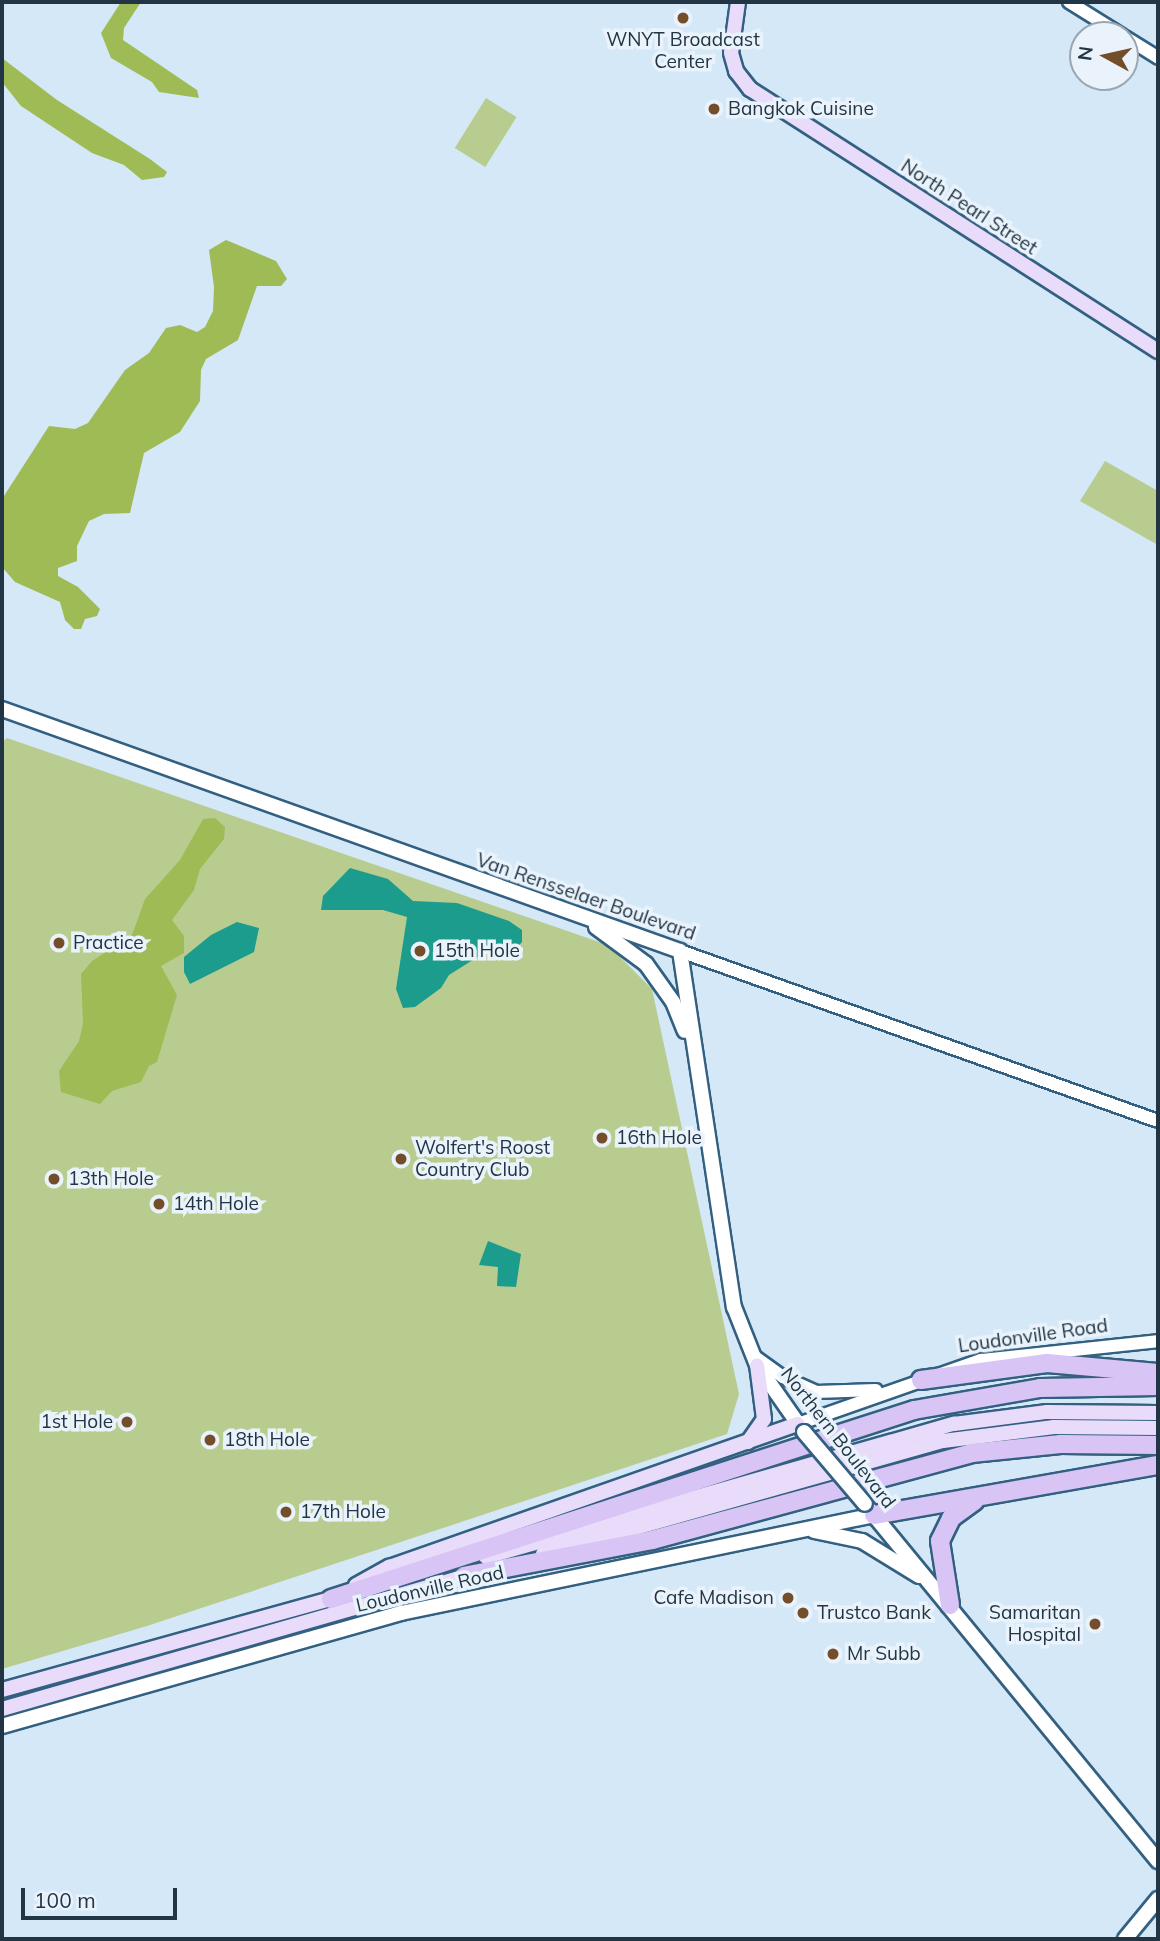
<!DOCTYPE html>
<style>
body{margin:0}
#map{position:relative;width:1160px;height:1941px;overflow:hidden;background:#d4e8f7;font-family:Mulish,sans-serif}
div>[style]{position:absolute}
.green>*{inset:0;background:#b9cc8f;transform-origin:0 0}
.forest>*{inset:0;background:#9fbb55}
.water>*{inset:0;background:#1b9c8d}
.roads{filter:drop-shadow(2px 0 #336081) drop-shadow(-2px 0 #336081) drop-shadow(0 2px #336081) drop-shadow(0 -2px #336081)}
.tertiary>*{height:12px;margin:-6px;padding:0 6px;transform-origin:6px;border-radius:6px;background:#fff}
.secondary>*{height:14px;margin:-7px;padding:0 7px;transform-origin:7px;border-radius:7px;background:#fff}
.primary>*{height:14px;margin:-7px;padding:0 7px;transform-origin:7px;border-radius:7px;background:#e8dcfa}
.motorway>*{height:18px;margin:-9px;padding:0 9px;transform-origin:9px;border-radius:9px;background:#d8c5f6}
.bridges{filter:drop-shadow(2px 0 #336081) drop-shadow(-2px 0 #336081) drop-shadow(0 2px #336081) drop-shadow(0 -2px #336081)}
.secondary-bridge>*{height:14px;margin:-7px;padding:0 7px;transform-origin:7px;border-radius:7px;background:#fff}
.dots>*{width:19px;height:19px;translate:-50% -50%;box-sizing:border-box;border:4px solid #eaf3fb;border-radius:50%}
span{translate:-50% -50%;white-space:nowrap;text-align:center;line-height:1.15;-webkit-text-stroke:7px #eaf3fb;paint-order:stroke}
.poi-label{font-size:19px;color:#213544}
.left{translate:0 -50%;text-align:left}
.right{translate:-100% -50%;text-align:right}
.street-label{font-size:19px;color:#213544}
.frame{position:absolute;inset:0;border:4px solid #213544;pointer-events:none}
.north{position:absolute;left:1069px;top:21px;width:70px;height:70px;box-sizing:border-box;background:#eaf3fb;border:2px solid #9aa7b2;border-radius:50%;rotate:278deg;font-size:19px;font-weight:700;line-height:28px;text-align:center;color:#213544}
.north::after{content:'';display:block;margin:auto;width:24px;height:32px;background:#744e2b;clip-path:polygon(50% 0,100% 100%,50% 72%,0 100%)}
.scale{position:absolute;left:21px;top:1888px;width:156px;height:32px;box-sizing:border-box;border:4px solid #213544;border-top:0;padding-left:9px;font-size:21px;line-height:24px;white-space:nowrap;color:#213544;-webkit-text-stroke:5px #eaf3fb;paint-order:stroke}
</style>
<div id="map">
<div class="green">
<div style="left:486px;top:98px;width:36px;height:59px;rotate:32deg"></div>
<div style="clip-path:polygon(1105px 461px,1158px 491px,1158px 545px,1080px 501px)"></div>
<div style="clip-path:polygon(7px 738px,608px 945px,652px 989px,739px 1394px,727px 1434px,147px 1626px,2px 1669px,2px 742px)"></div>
</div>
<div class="forest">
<div style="clip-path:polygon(121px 2px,141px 2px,124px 28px,123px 40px,197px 90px,199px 98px,159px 92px,152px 82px,111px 58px,101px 33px)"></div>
<div style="clip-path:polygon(2px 58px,57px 100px,150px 159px,167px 172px,164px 177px,142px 180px,124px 165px,92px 153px,21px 106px,2px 82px)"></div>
<div style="clip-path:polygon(226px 240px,276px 261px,287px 279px,281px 286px,257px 286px,238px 340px,206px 359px,201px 370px,200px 401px,180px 432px,144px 453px,130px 513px,104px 514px,89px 521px,77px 546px,77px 561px,58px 568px,58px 576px,78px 587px,100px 609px,97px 616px,85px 619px,81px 629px,74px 629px,65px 620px,60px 602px,15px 582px,2px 567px,2px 499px,49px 426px,75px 429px,88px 423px,125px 370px,149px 353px,166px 328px,180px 325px,197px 332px,205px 327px,213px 311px,214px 287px,209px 250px)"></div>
<div style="clip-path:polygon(215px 818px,225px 827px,224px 839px,200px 869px,194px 890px,172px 920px,184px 936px,184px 953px,161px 966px,177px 995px,157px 1062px,149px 1066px,141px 1082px,112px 1091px,100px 1104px,61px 1092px,59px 1071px,79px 1041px,83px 1024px,81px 974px,92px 961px,132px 935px,145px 899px,180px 860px,203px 819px)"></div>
</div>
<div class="water">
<div style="clip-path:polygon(350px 868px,388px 879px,413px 901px,457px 903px,509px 921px,522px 930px,522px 942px,514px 951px,487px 951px,449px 975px,441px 988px,415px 1007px,403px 1008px,396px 989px,407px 917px,383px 910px,321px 910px,323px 896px)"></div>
<div style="clip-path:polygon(237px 922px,259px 928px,254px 952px,190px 984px,184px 972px,184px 957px,211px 935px)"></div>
<div style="clip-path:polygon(488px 1241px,521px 1254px,516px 1287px,497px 1286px,498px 1267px,479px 1265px)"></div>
</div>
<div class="roads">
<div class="tertiary">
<div style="left:1069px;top:2px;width:62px;rotate:31.9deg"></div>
<div style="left:1125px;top:37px;width:39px;rotate:32deg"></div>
<div style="left:680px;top:951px;width:507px;rotate:19.58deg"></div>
<div style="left:754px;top:1356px;width:36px;rotate:36deg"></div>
<div style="left:783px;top:1377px;width:36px;rotate:24deg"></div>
<div style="left:816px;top:1392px;width:60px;rotate:-1.9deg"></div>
<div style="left:798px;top:1424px;width:194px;rotate:-19.3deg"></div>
<div style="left:981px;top:1360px;width:178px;rotate:-6.1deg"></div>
</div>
<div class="secondary">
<div style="left:2px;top:709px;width:720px;rotate:19.64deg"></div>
<div style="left:680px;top:951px;width:360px;rotate:81.4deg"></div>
<div style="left:734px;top:1307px;width:62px;rotate:68.4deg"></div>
<div style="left:757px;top:1365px;width:82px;rotate:55deg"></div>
<div style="left:596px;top:927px;width:62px;rotate:36.5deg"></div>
<div style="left:646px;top:964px;width:47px;rotate:54.6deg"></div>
<div style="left:673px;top:1002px;width:31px;rotate:68deg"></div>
<div style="left:868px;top:1508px;width:457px;rotate:50.6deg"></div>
<div style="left:814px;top:1531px;width:49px;rotate:11.8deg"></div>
<div style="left:862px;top:1541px;width:67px;rotate:31.6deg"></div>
<div style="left:2px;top:1726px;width:415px;rotate:-15.8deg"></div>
<div style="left:401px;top:1613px;width:483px;rotate:-11.7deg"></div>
<div style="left:1125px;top:1939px;width:52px;rotate:-50.5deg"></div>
</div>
<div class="primary">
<div style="left:738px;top:2px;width:51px;rotate:97.8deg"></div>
<div style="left:731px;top:53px;width:19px;rotate:74deg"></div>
<div style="left:736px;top:71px;width:23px;rotate:52deg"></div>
<div style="left:750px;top:89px;width:485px;rotate:32.7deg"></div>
<div style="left:748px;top:1442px;width:28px;rotate:-55deg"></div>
<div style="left:764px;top:1419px;width:54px;rotate:-97.4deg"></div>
<div style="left:543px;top:1554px;width:416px;rotate:-15.8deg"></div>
<div style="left:943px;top:1441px;width:112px;rotate:-7.2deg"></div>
<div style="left:1054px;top:1427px;width:104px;rotate:0.6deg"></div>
<div style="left:486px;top:1557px;width:487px;rotate:-15.9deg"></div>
<div style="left:954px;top:1424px;width:94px;rotate:-7.4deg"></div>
<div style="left:1047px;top:1412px;width:111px;rotate:0.5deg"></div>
<div style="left:356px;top:1585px;width:38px;rotate:-29deg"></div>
<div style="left:389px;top:1567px;width:433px;rotate:-19.3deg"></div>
<div style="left:2px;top:1690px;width:353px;rotate:-15.5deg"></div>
<div style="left:2px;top:1709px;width:490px;rotate:-16deg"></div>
</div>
<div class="motorway">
<div style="left:921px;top:1380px;width:127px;rotate:-7.7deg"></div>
<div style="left:1047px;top:1363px;width:111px;rotate:5.1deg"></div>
<div style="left:874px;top:1515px;width:288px;rotate:-10deg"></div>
<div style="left:464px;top:1576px;width:191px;rotate:-10.8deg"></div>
<div style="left:652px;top:1540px;width:332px;rotate:-15.2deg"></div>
<div style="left:972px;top:1453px;width:89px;rotate:-5.8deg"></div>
<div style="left:1061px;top:1444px;width:97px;rotate:0.6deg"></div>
<div style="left:331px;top:1599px;width:613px;rotate:-17.96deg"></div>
<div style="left:914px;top:1410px;width:128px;rotate:-9.9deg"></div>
<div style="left:1040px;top:1388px;width:118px;rotate:-1deg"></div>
<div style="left:950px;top:1605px;width:65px;rotate:-98.9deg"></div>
<div style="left:940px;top:1541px;width:25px;rotate:-64deg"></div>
<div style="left:951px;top:1518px;width:29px;rotate:-36deg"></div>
</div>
</div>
<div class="bridges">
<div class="secondary-bridge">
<div style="left:804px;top:1432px;width:94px;rotate:49.7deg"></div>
</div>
</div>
<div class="dots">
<div style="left:683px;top:18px;background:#744e2b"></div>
<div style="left:714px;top:109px;background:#744e2b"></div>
<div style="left:59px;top:943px;background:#744e2b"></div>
<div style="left:420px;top:951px;background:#744e2b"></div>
<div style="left:602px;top:1138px;background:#744e2b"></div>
<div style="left:401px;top:1159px;background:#744e2b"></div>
<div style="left:54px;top:1179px;background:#744e2b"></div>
<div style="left:159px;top:1204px;background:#744e2b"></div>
<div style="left:127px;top:1422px;background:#744e2b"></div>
<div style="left:210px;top:1440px;background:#744e2b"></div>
<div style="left:286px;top:1512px;background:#744e2b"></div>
<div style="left:788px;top:1598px;background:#744e2b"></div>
<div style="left:803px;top:1613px;background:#744e2b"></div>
<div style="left:1095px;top:1624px;background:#744e2b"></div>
<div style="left:833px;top:1654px;background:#744e2b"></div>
</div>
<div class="poi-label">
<span style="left:683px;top:51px">WNYT Broadcast<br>Center</span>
<span class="left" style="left:728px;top:109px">Bangkok Cuisine</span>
<span class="left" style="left:73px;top:943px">Practice</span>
<span class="left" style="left:434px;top:951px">15th Hole</span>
<span class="left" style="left:616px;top:1138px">16th Hole</span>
<span class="left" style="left:415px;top:1159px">Wolfert's Roost<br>Country Club</span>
<span class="left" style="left:68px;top:1179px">13th Hole</span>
<span class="left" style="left:173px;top:1204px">14th Hole</span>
<span class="right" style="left:113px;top:1422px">1st Hole</span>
<span class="left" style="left:224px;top:1440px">18th Hole</span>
<span class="left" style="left:300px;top:1512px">17th Hole</span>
<span class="right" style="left:774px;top:1598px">Cafe Madison</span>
<span class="left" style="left:817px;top:1613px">Trustco Bank</span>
<span class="right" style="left:1081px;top:1624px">Samaritan<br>Hospital</span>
<span class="left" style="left:847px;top:1654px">Mr Subb</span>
</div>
<div class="street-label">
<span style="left:969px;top:207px;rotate:33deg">North Pearl Street</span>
<span style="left:586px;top:897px;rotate:19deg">Van Rensselaer Boulevard</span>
<span style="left:1033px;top:1336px;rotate:-8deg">Loudonville Road</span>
<span style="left:838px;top:1438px;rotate:52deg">Northern Boulevard</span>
<span style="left:430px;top:1589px;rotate:-13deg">Loudonville Road</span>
</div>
<div class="frame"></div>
<div class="north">N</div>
<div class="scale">100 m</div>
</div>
